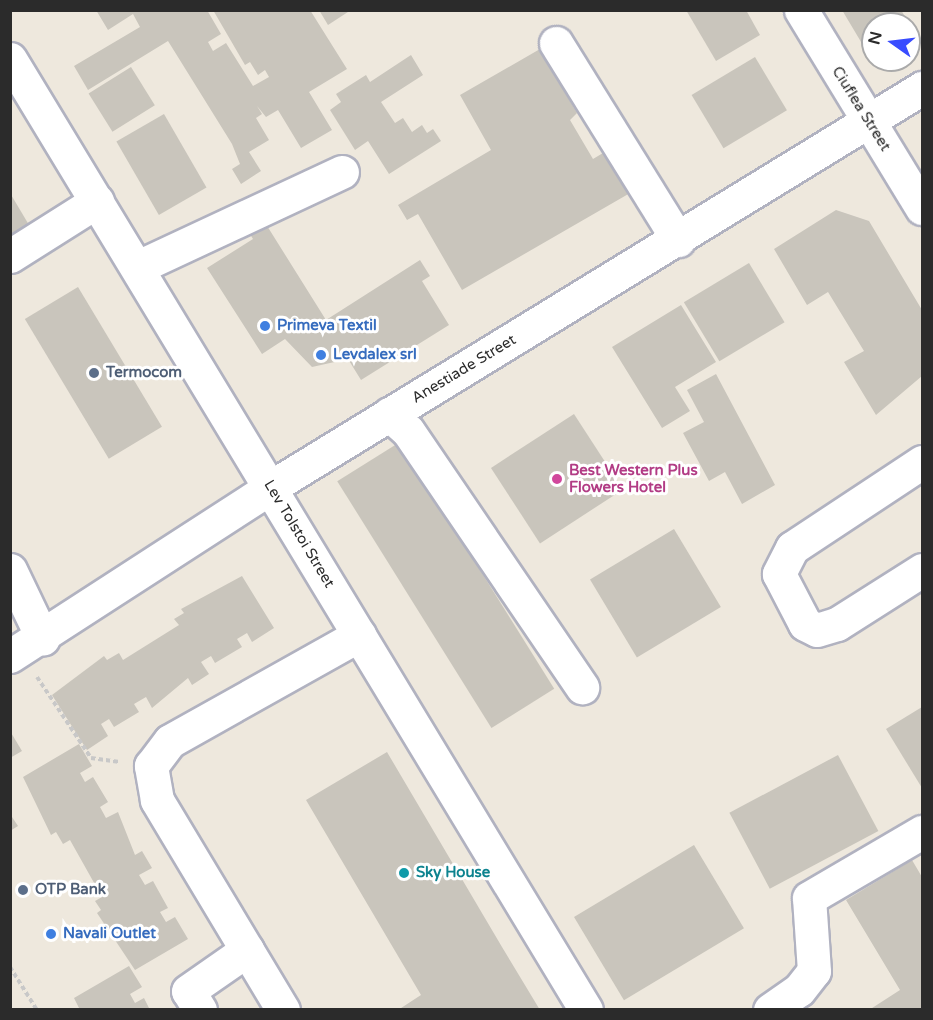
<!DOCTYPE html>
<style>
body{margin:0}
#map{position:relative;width:933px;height:1020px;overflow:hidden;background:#eee8dd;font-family:"Varela Round",sans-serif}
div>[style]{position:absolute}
.building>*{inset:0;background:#c9c5bc;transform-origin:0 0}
.path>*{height:4px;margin-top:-2px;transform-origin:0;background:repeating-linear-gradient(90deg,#c8c8c8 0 4.5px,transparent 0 7.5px)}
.roads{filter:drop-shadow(2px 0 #b1b2c0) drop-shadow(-2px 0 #b1b2c0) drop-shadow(0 2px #b1b2c0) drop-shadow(0 -2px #b1b2c0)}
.minor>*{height:33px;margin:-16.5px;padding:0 16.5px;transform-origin:16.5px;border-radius:16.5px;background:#fff}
.dots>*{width:16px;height:16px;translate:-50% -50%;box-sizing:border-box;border:3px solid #fff;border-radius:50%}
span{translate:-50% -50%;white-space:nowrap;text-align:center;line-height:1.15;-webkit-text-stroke:6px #fff;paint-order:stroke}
.street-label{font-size:15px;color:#2b2b2b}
.shop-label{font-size:15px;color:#366cbe;font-weight:700}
.left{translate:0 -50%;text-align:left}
.service-label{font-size:15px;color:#4e5e75;font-weight:700}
.hotel-label{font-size:15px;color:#b23c85;font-weight:700}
.culture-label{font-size:15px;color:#0d838f;font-weight:700}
.frame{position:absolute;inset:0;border:12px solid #2b2b2b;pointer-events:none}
.north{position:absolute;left:861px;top:12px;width:60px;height:60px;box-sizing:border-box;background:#fff;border:2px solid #aaa;border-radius:50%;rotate:284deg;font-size:16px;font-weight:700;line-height:24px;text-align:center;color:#2b2b2b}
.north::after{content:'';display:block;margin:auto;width:21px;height:27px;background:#394cff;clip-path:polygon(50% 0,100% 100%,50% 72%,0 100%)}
</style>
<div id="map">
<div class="building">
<div style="clip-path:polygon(96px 10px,207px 10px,221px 34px,208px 42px,213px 51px,226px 43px,253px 86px,269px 77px,265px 70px,258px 75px,250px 62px,245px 65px,213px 10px,310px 10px,347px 69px,309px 92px,332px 130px,301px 148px,278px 110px,266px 117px,257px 106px,262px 114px,256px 118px,269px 140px,249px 152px,261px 171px,241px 184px,232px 169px,240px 164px,232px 144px,168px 41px,88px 90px,74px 66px,140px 27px,133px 14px,108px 30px)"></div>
<div style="clip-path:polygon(319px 10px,351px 10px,328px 25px)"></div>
<div style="clip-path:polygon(686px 10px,746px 10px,760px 35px,716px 61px)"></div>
<div style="clip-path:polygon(842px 10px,901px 10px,917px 36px,909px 41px,909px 24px,873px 24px,873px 62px)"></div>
<div style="clip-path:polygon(540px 49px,577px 113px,570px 120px,593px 159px,613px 147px,637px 189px,462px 290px,418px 214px,407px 220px,398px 205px,491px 150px,460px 95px)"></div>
<div style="clip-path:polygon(411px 55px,423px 75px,381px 102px,395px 123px,403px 118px,412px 132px,422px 125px,427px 133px,433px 129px,441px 141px,389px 174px,368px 141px,355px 150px,330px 110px,341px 102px,336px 94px,366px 75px,370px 82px)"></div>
<div style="left:755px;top:57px;width:62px;height:74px;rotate:59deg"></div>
<div style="left:131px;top:67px;width:45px;height:50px;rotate:58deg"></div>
<div style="left:164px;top:114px;width:85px;height:55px;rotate:60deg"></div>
<div style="clip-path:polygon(10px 193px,29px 225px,10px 235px)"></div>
<div style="clip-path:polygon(836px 210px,869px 221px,922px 310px,922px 376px,876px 415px,844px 362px,864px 351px,828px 292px,807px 305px,774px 249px)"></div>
<div style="clip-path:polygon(264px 221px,326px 320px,420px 260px,430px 276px,422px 281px,449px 325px,361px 380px,348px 359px,312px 367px,285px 339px,262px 354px,207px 268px,253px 239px,248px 231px)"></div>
<div style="left:749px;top:263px;width:69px;height:76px;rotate:59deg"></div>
<div style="left:78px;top:287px;width:163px;height:62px;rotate:59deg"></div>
<div style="clip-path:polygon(681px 305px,716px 362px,675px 387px,690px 411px,662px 428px,612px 347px)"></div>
<div style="clip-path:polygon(716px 374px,775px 485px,742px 504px,725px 472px,709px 481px,683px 433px,704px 422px,687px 390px)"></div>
<div style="left:574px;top:414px;width:90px;height:99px;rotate:57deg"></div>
<div style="left:400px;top:442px;width:291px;height:74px;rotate:58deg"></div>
<div style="left:674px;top:529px;width:91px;height:98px;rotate:59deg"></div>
<div style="clip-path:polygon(242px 576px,274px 628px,252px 642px,247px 633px,237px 639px,242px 647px,215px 663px,211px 656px,201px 662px,209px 674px,192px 685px,188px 678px,152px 708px,146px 697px,134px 704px,139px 712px,114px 727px,109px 719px,101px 724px,108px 736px,87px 750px,52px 695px,104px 656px,107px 660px,119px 653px,123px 660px,179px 625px,174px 619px,184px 613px,181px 609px)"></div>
<div style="clip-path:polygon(922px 707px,922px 788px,886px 729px)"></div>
<div style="clip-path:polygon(10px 731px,22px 751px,10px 758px)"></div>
<div style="clip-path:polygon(79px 744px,92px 766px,80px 773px,85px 782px,93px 777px,108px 802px,100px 807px,106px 818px,118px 812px,135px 855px,142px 851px,152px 868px,139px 875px,145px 885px,153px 881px,168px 908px,160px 912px,166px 922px,175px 917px,188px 939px,135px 970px,97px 913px,101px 910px,95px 901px,102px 897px,70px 840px,63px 844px,56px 832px,51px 835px,23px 777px)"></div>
<div style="clip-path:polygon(387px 752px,502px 947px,540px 1010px,398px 1010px,421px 995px,306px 800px)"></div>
<div style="left:838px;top:755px;width:86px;height:123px;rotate:62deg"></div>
<div style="clip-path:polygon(10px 814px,18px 826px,10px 831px)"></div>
<div style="left:694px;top:845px;width:97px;height:140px;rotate:59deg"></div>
<div style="clip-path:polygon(912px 860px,922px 877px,922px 1010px,869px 1010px,900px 990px,846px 900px)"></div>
<div style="clip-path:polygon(129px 966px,142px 987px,130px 994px,135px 1003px,144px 998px,150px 1010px,80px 1010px,74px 998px)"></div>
</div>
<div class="path">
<div style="left:37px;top:677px;width:97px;rotate:56.3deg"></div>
<div style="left:91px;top:758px;width:29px;rotate:8deg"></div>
<div style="left:10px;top:967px;width:51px;rotate:57.9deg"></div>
</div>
<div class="roads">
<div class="minor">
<div style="left:801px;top:10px;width:232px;rotate:58.6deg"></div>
<div style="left:556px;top:43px;width:232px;rotate:58.2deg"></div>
<div style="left:10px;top:59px;width:1112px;rotate:58.8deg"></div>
<div style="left:10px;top:256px;width:103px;rotate:-32.3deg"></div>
<div style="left:138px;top:267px;width:225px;rotate:-25deg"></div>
<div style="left:389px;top:414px;width:25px;rotate:42deg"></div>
<div style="left:408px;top:431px;width:310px;rotate:55.8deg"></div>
<div style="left:922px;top:462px;width:156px;rotate:146.5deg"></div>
<div style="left:792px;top:548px;width:29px;rotate:117deg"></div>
<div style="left:779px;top:574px;width:56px;rotate:62.5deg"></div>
<div style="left:805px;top:624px;width:13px;rotate:27deg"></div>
<div style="left:817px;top:630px;width:21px;rotate:-17deg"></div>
<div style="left:837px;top:624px;width:101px;rotate:-32.4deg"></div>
<div style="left:10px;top:570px;width:76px;rotate:64.4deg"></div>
<div style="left:10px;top:656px;width:311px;rotate:-32.9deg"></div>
<div style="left:271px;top:487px;width:764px;rotate:-31.5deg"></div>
<div style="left:200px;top:1010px;width:22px;rotate:-122deg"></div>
<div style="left:188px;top:991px;width:72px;rotate:-34.8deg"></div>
<div style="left:283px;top:1010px;width:245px;rotate:-121deg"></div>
<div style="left:157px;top:800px;width:35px;rotate:-100deg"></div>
<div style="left:151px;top:766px;width:31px;rotate:-53deg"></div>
<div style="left:170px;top:741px;width:217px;rotate:-29.3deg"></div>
<div style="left:770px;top:1010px;width:35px;rotate:-35deg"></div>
<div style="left:799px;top:990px;width:24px;rotate:-52deg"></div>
<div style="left:814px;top:971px;width:73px;rotate:-93.9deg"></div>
<div style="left:809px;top:898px;width:131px;rotate:-30.3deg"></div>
</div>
</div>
<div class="dots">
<div style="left:265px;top:326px;background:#3f7fe0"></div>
<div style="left:321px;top:355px;background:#3f7fe0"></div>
<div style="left:94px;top:373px;background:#5c6f8a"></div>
<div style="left:557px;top:479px;background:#d1479c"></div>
<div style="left:404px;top:873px;background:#0f9aa8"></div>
<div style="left:23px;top:890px;background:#5c6f8a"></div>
<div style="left:51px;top:934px;background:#3f7fe0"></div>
</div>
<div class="street-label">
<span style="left:861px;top:109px;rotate:58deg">Ciuflea Street</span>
<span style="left:464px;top:369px;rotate:-31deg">Anestiade Street</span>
<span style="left:299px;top:534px;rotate:59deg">Lev Tolstoi Street</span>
</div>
<div class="shop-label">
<span class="left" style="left:277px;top:326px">Primeva Textil</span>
<span class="left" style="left:333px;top:355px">Levdalex srl</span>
<span class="left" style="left:63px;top:934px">Navali Outlet</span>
</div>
<div class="service-label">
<span class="left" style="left:106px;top:373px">Termocom</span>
<span class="left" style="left:35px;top:890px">OTP Bank</span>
</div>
<div class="hotel-label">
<span class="left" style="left:569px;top:479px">Best Western Plus<br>Flowers Hotel</span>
</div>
<div class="culture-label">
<span class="left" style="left:416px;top:873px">Sky House</span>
</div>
<div class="frame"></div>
<div class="north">N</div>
</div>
